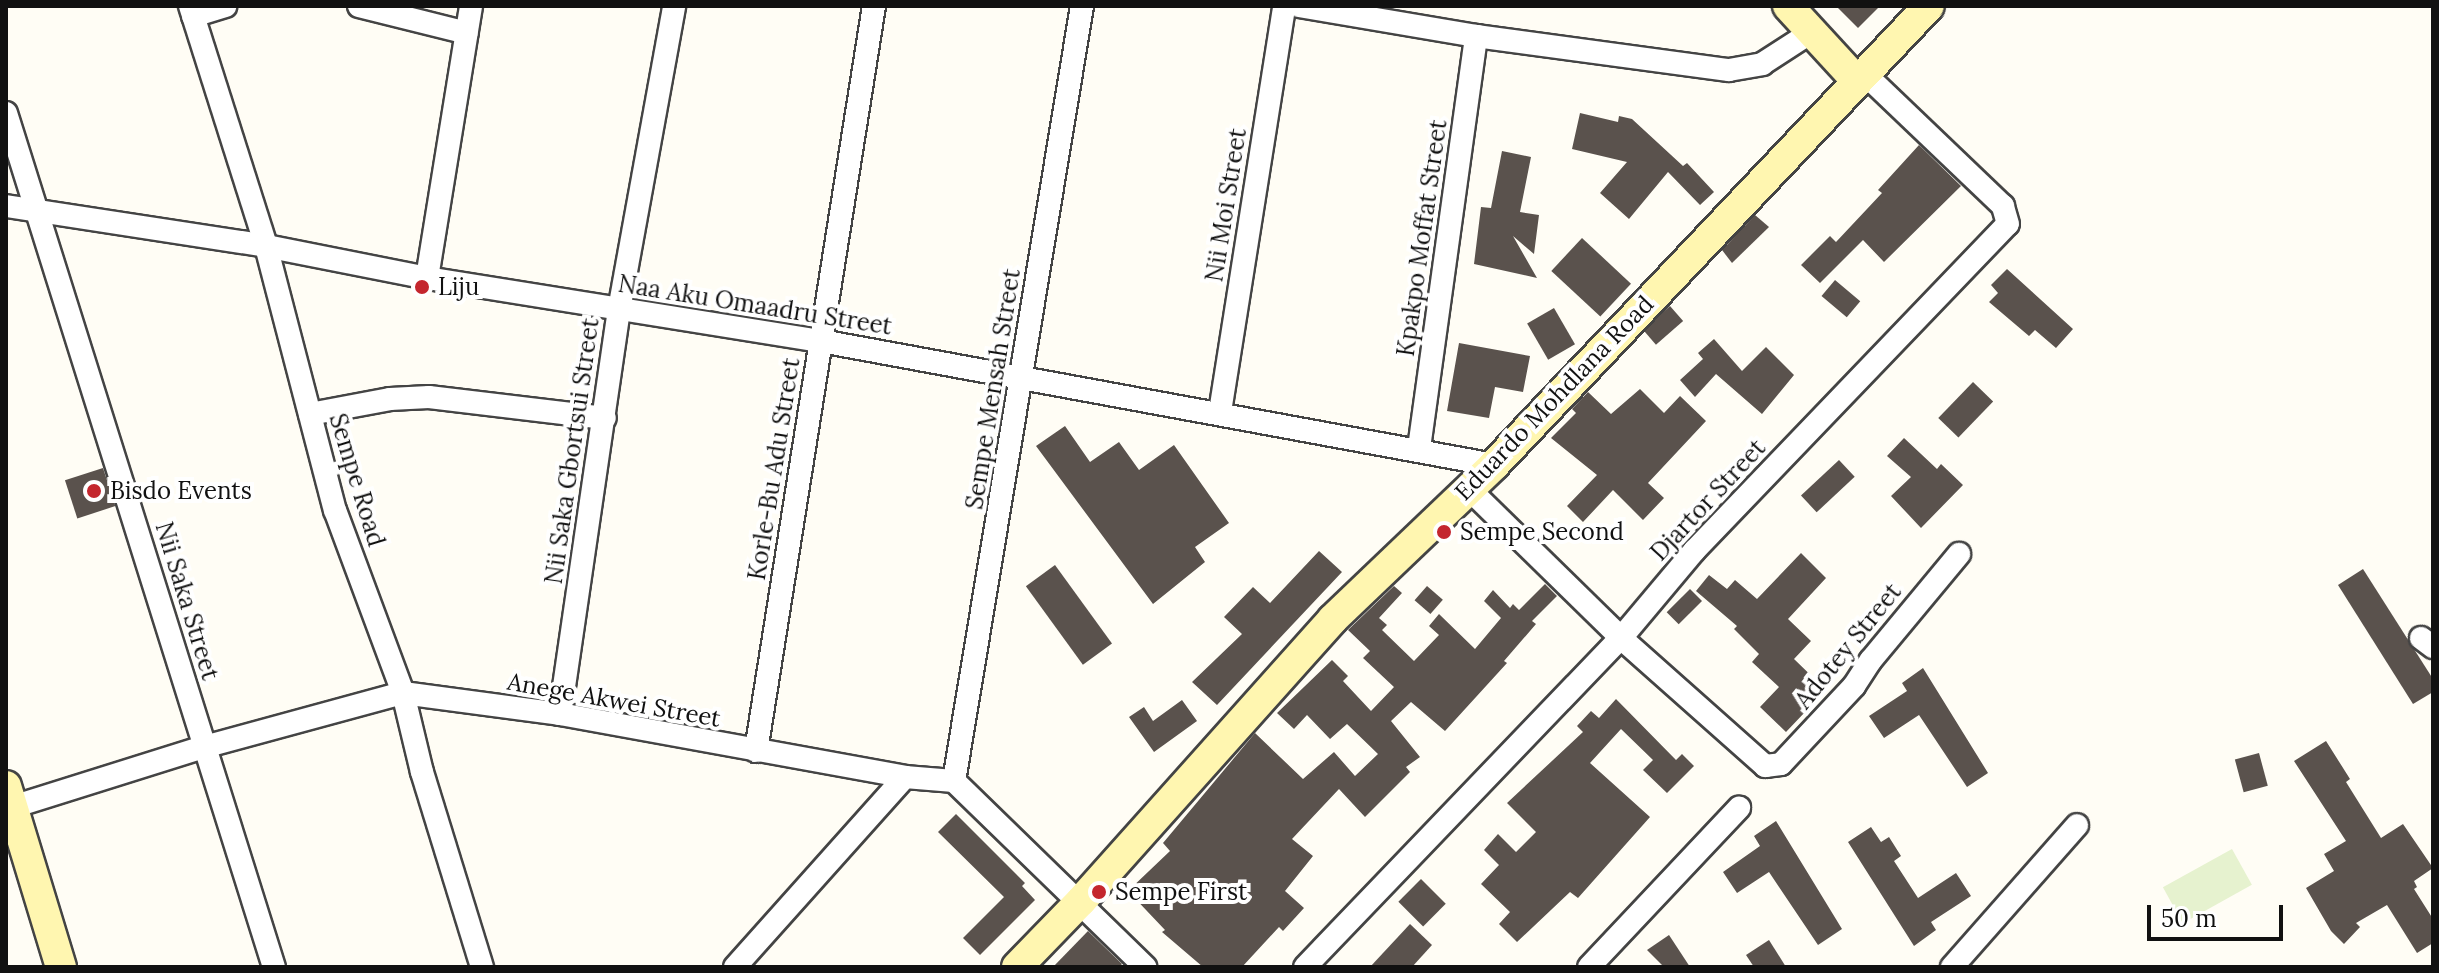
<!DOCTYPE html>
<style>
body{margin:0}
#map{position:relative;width:2439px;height:973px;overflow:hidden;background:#fffdf5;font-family:Lora,serif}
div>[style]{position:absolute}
.pitch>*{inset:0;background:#e6f2cf;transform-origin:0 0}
.building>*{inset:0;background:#5a524d;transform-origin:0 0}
.roads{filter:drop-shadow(2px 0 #444) drop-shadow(-2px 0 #444) drop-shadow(0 2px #444) drop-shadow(0 -2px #444)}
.street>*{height:22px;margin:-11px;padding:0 11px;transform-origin:11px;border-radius:11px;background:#fff}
.secondary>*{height:30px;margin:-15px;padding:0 15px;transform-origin:15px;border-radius:15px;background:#fff6b0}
.dots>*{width:22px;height:22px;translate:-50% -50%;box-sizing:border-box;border:4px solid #fff;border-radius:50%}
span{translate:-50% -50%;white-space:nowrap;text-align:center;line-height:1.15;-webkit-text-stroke:8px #fff;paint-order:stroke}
.street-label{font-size:24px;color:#111}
.poi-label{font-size:24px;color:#111}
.left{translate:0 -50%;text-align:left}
.frame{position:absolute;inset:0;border:8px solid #111;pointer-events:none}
.scale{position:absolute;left:2147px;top:905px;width:136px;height:36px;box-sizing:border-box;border:4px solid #111;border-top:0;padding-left:10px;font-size:24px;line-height:28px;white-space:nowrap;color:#111;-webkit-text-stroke:6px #fff;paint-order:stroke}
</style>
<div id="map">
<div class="pitch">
<div style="left:2232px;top:849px;width:41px;height:79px;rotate:61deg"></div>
</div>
<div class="building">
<div style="clip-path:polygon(1836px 6px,1880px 6px,1858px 28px)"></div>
<div style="clip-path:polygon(1580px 113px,1618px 122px,1619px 116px,1632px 119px,1683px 166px,1687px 163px,1714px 192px,1700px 205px,1668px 172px,1629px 219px,1600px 193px,1627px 162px,1572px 149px)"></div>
<div style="clip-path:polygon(1919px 145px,1961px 186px,1884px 262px,1863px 240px,1820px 283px,1801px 265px,1830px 236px,1836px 242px,1882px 193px,1878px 190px)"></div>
<div style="clip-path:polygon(1502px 151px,1531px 157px,1520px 212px,1539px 215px,1534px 254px,1513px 236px,1537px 278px,1474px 264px,1481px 207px,1491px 208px)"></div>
<div style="clip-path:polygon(1755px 215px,1769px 227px,1732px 263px,1722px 250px)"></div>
<div style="left:1582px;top:238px;width:67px;height:45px;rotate:43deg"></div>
<div style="clip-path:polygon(2007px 269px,2073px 329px,2056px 348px,2035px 330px,2029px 336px,1989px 302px,1998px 293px,1991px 285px)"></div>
<div style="left:1835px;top:280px;width:33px;height:21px;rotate:40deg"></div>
<div style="left:1670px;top:306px;width:20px;height:36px;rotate:49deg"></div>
<div style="left:1554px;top:308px;width:42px;height:31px;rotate:60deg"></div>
<div style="clip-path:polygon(1714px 339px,1742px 371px,1766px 347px,1794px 375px,1762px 414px,1716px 374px,1695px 397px,1680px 380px,1703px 359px,1698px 353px)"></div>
<div style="clip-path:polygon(1459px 343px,1530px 356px,1523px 392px,1495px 387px,1489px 418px,1447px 411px)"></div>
<div style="left:1973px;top:382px;width:28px;height:50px;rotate:44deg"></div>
<div style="clip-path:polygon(1640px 389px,1664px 413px,1680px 396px,1706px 421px,1648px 483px,1664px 498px,1643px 520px,1613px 490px,1583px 522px,1567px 506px,1597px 475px,1551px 438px,1576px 413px,1572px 409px,1588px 392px,1611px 414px)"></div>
<div style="clip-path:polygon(1065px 426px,1090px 462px,1119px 442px,1139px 470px,1174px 445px,1229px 523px,1195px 547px,1205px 562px,1153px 604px,1036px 446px)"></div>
<div style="clip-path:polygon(1904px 438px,1937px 469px,1941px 464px,1963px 485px,1921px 528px,1891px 496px,1911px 477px,1887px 456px)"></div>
<div style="left:1839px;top:460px;width:23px;height:52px;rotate:47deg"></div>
<div style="left:103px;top:468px;width:40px;height:40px;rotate:72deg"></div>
<div style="clip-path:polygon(1319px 551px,1342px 572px,1217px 705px,1192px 682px,1242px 634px,1224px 617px,1253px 587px,1270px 603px)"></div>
<div style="clip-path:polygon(1801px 553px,1826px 578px,1788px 619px,1811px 641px,1794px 659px,1826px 690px,1786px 732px,1760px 707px,1779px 687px,1752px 662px,1759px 654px,1734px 629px,1737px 626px,1696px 591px,1709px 575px,1727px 589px,1735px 580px,1757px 599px)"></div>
<div style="left:1055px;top:565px;width:97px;height:36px;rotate:54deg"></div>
<div style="clip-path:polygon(2363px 569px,2433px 679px,2433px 692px,2413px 704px,2338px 585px)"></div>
<div style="clip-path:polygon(1545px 584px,1557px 596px,1532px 621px,1536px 624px,1504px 661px,1507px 663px,1445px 731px,1411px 702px,1391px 721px,1420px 757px,1406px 767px,1410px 772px,1365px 817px,1339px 789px,1292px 839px,1313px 856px,1285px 891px,1304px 908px,1283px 931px,1279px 927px,1242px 967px,1203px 967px,1162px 932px,1165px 930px,1128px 891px,1170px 851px,1163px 843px,1255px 733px,1303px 779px,1334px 752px,1355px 776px,1378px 754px,1347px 724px,1330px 739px,1307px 715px,1294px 729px,1277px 713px,1332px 660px,1348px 676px,1343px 681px,1371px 711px,1394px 687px,1363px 658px,1370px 651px,1348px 630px,1394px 586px,1402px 593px,1379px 618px,1387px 625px,1382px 630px,1414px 661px,1439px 635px,1429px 626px,1439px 614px,1475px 649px,1501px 618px,1484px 601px,1493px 590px,1510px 608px,1513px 604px,1519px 610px)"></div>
<div style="left:1427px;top:586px;width:21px;height:19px;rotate:41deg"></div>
<div style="left:1690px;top:589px;width:17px;height:33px;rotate:45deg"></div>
<div style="clip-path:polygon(1923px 668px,1988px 773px,1967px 787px,1919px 715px,1884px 738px,1869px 716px,1907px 691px,1902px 683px)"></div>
<div style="clip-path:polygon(1616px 699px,1676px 760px,1682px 754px,1694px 766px,1667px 793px,1643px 770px,1653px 760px,1621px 729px,1590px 763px,1650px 817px,1578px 898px,1570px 892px,1517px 942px,1499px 924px,1510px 912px,1481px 884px,1499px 865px,1484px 850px,1498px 834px,1516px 852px,1536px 832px,1507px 803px,1583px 732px,1577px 726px,1591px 711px,1599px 718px)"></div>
<div style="clip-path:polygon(1182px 700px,1197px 721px,1154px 752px,1129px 717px,1144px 707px,1153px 721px)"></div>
<div style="clip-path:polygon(2326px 741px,2350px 779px,2346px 782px,2381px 838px,2403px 824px,2433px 868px,2414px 881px,2417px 887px,2414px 889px,2433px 919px,2433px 943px,2417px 953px,2387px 905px,2356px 923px,2360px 927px,2344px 944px,2331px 931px,2306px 888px,2334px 871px,2324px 854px,2346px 841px,2294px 761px)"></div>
<div style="left:2259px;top:753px;width:34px;height:25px;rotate:75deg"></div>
<div style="clip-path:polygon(956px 814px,1025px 883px,1022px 886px,1035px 900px,980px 955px,963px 938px,1004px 897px,938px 832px)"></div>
<div style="clip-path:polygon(1776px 821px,1842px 929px,1818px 945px,1769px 872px,1737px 893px,1723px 872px,1760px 846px,1754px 836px)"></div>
<div style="clip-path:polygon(1871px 827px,1881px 842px,1889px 837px,1901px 856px,1894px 861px,1918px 898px,1956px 873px,1971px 896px,1931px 922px,1936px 930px,1914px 946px,1848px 842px)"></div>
<div style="left:1421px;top:879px;width:35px;height:32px;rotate:45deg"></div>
<div style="clip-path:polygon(1410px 924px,1432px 945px,1412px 967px,1370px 967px)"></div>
<div style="clip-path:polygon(1088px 931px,1122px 964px,1119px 967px,1053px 967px)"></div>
<div style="clip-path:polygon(1669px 935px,1690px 967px,1664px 967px,1647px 950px)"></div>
<div style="clip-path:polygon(1769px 940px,1786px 967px,1754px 967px,1746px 955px)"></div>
</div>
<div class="roads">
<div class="street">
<div style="left:190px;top:6px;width:252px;rotate:72.4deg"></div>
<div style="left:266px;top:246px;width:273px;rotate:75.4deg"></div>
<div style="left:335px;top:510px;width:195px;rotate:69.6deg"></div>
<div style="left:403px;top:693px;width:81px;rotate:76.5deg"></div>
<div style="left:422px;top:772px;width:204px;rotate:72.9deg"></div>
<div style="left:359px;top:6px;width:111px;rotate:14deg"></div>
<div style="left:1299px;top:6px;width:180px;rotate:9.6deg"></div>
<div style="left:1476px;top:36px;width:255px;rotate:7.7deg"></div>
<div style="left:1729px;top:70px;width:34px;rotate:-10deg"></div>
<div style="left:1762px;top:64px;width:61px;rotate:-32.9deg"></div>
<div style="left:193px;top:16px;width:34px;rotate:-17deg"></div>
<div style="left:6px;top:113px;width:895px;rotate:72.58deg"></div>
<div style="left:6px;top:206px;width:263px;rotate:8.7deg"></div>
<div style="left:266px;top:246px;width:164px;rotate:11.2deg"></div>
<div style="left:427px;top:278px;width:399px;rotate:9.1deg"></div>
<div style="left:821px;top:341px;width:684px;rotate:10.44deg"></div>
<div style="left:427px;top:278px;width:276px;rotate:-80.8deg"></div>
<div style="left:1220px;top:412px;width:411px;rotate:-81deg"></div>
<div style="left:310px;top:414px;width:81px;rotate:-10.6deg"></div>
<div style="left:390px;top:399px;width:39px;rotate:-3deg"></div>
<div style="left:429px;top:397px;width:177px;rotate:6.8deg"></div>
<div style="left:1419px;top:448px;width:416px;rotate:-82.1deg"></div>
<div style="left:1468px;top:488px;width:214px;rotate:44.4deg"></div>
<div style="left:1621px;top:638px;width:193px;rotate:41.6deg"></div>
<div style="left:1765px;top:766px;width:16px;rotate:-7deg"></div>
<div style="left:1781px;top:764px;width:107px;rotate:-46.9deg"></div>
<div style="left:1854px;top:686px;width:31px;rotate:-57deg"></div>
<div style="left:1871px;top:660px;width:138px;rotate:-50.3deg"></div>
<div style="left:2421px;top:638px;width:15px;rotate:37deg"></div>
<div style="left:560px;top:714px;width:408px;rotate:-81.7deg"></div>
<div style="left:619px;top:310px;width:309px;rotate:-79.7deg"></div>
<div style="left:756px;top:751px;width:754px;rotate:-81deg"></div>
<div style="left:954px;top:781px;width:785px;rotate:-80.62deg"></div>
<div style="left:6px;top:809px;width:207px;rotate:-17.4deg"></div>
<div style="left:204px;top:747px;width:206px;rotate:-15.2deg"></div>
<div style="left:403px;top:693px;width:158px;rotate:7.6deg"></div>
<div style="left:560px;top:714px;width:351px;rotate:10.3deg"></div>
<div style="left:905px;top:777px;width:49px;rotate:4.7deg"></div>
<div style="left:954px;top:781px;width:267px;rotate:44.2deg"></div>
<div style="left:735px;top:967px;width:255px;rotate:-48.2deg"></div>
<div style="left:1305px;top:967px;width:456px;rotate:-46.2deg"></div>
<div style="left:1621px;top:638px;width:114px;rotate:-50deg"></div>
<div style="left:1694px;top:551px;width:453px;rotate:-46.2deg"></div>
<div style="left:2008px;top:224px;width:19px;rotate:-106deg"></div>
<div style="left:2003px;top:206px;width:191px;rotate:-136.3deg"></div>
<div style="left:1589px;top:967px;width:219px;rotate:-46.7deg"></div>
<div style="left:1952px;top:967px;width:189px;rotate:-48.6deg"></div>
</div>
<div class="secondary">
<div style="left:1788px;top:6px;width:102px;rotate:47.4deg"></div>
<div style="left:6px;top:786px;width:189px;rotate:73.1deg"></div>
<div style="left:1017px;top:967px;width:92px;rotate:-45.9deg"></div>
<div style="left:1081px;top:901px;width:378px;rotate:-48.2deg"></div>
<div style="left:1333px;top:619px;width:223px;rotate:-43.7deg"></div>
<div style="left:1494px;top:465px;width:632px;rotate:-46.54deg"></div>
</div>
</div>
<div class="dots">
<div style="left:422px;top:287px;background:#c4262e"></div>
<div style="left:94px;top:491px;background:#c4262e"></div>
<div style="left:1444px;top:532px;background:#c4262e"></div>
<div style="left:1099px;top:892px;background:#c4262e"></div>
</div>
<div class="street-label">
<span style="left:1226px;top:205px;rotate:-81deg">Nii Moi Street</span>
<span style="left:1422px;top:238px;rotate:-82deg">Kpakpo Moffat Street</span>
<span style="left:755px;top:305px;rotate:9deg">Naa Aku Omaadru Street</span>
<span style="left:993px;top:389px;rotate:-81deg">Sempe Mensah Street</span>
<span style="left:1554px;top:398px;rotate:-46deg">Eduardo Mohdlana Road</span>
<span style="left:572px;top:451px;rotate:-82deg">Nii Saka Gbortsui Street</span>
<span style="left:774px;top:469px;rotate:-81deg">Korle-Bu Adu Street</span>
<span style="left:357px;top:480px;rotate:73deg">Sempe Road</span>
<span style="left:1708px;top:500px;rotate:-47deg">Djartor Street</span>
<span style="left:187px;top:601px;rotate:73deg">Nii Saka Street</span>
<span style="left:1848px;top:646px;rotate:-51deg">Adotey Street</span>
<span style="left:614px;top:700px;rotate:10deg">Anege Akwei Street</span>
</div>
<div class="poi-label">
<span class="left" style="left:438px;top:287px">Liju</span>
<span class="left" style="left:110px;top:491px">Bisdo Events</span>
<span class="left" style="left:1460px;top:532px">Sempe Second</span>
<span class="left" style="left:1115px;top:892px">Sempe First</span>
</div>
<div class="frame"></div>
<div class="scale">50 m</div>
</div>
